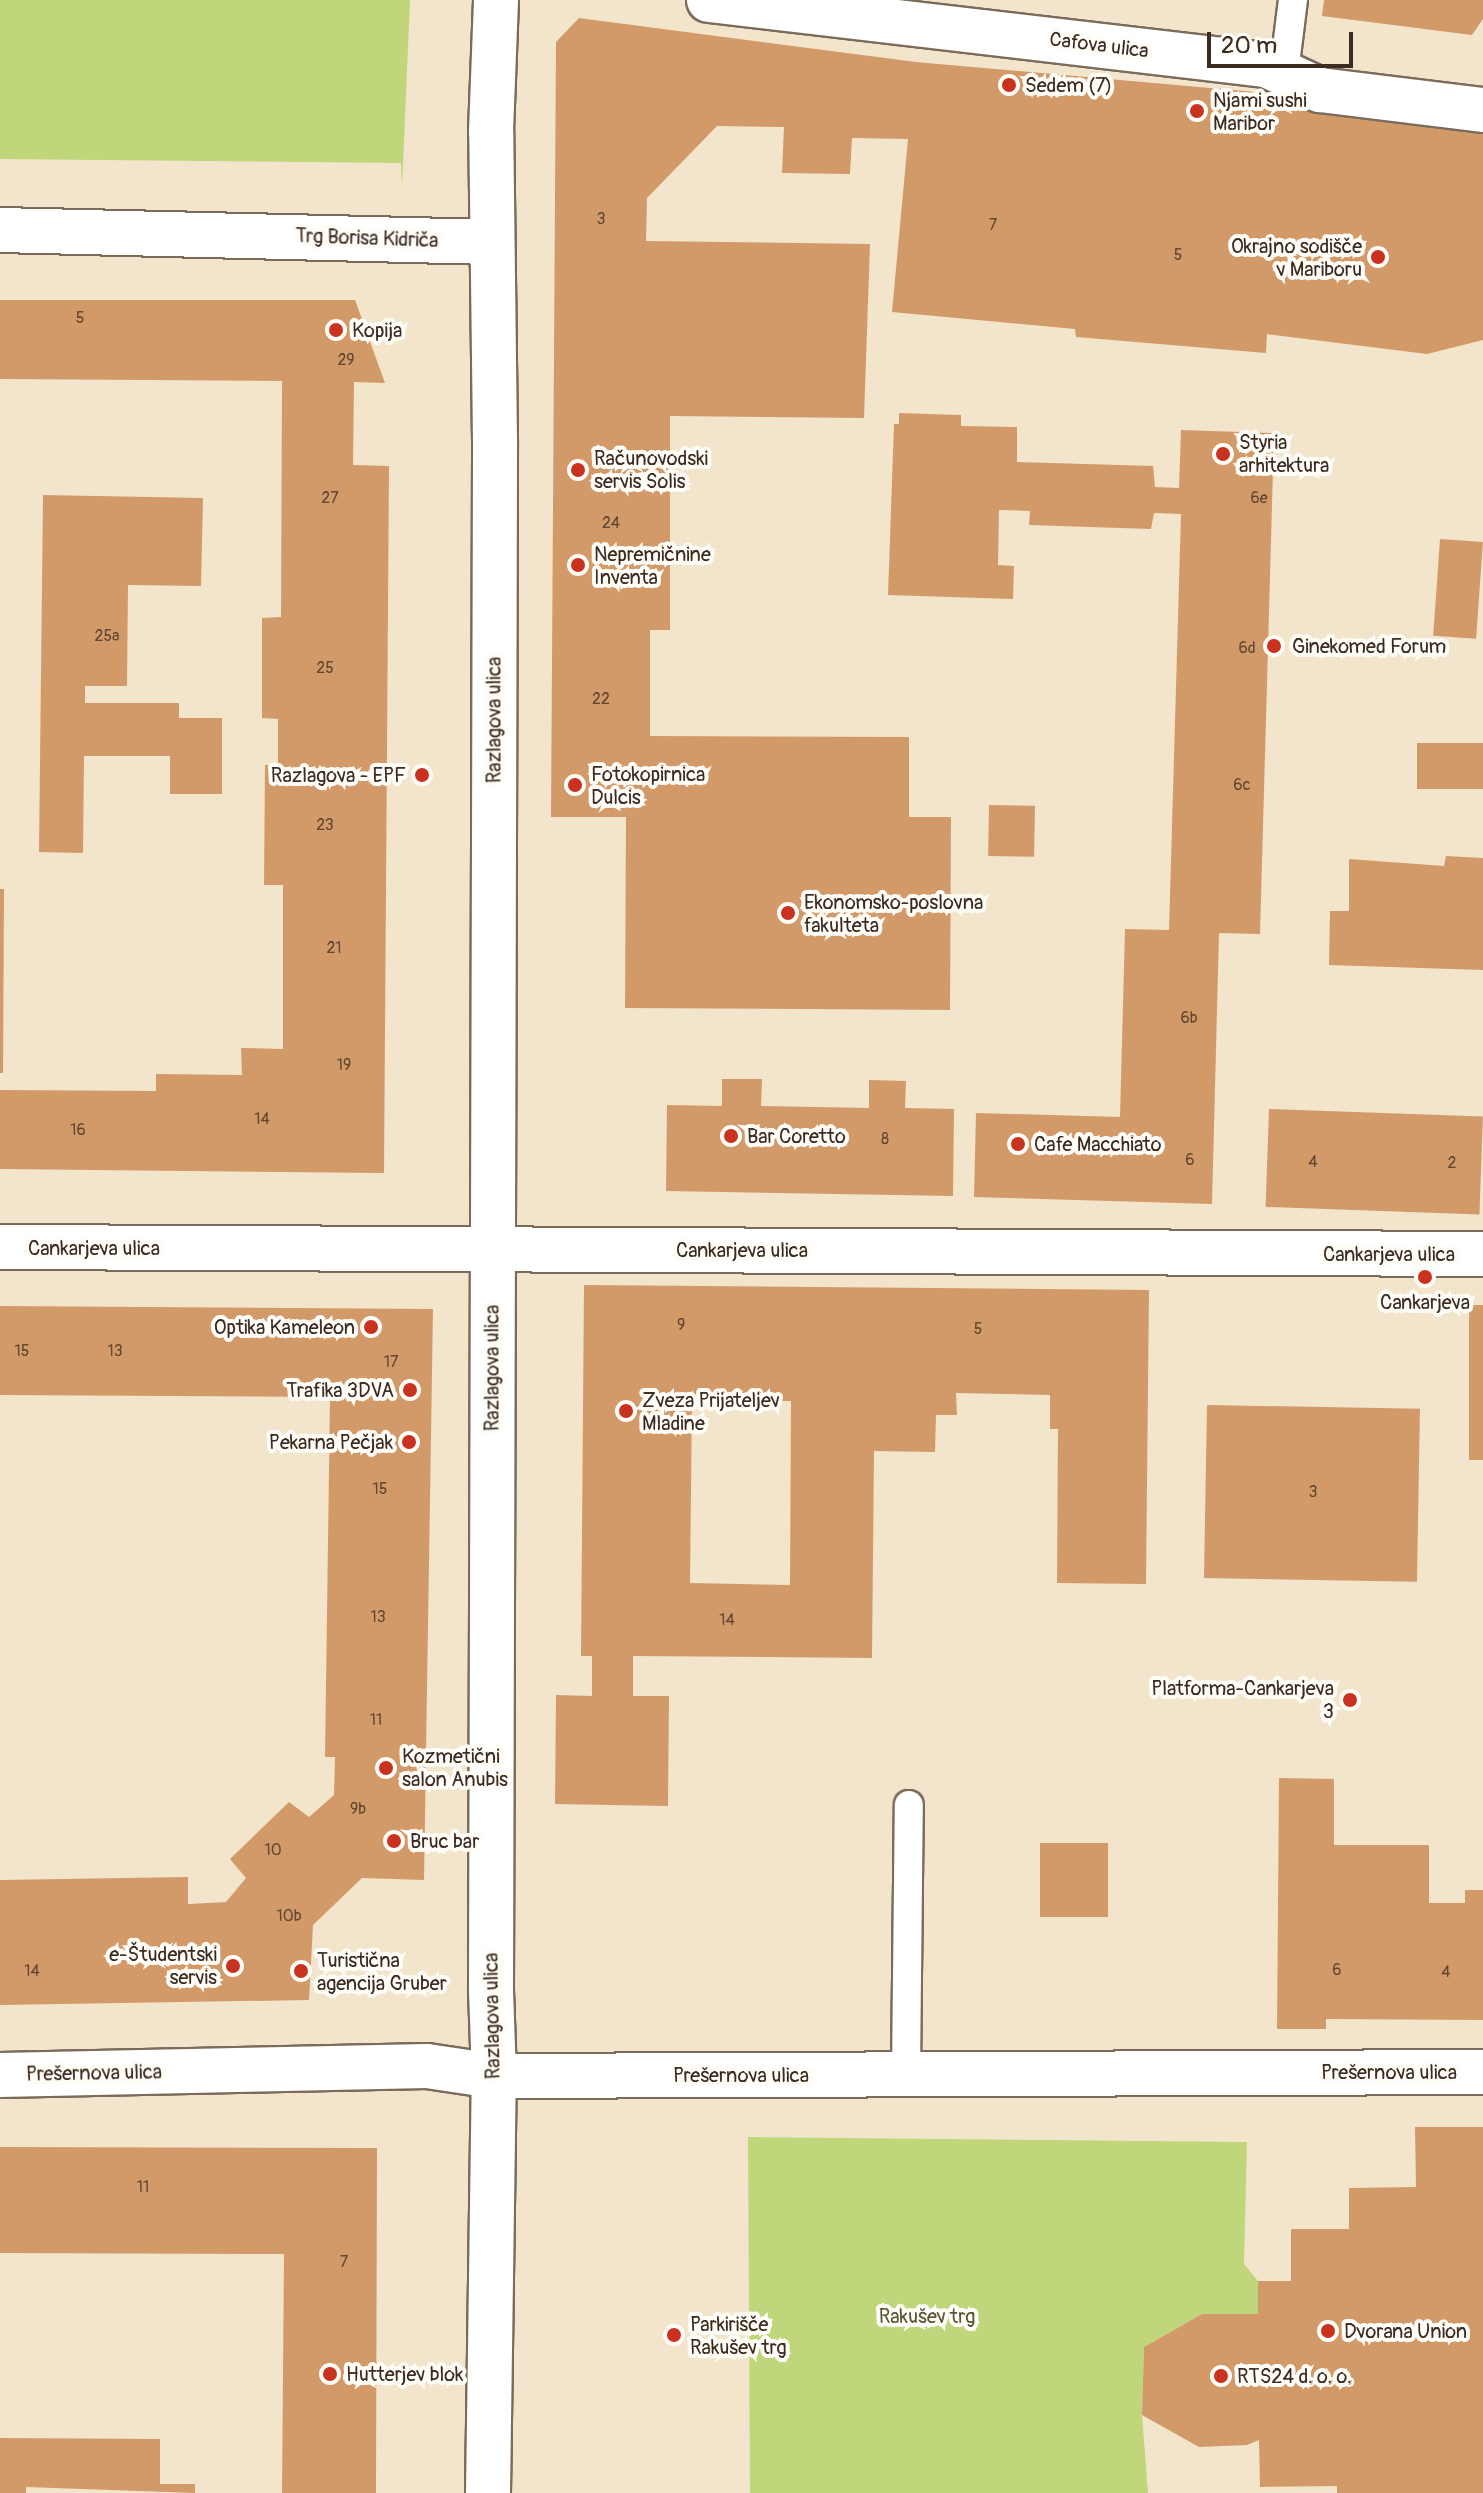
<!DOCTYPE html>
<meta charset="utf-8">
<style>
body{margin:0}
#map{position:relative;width:1483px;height:2493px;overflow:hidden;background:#f2e5cb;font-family:Pangolin,sans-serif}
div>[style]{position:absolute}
.green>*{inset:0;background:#bfd67a}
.building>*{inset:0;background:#d29a69;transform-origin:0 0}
.roads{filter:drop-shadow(2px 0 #7b6b5b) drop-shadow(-2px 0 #7b6b5b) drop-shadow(0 2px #7b6b5b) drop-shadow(0 -2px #7b6b5b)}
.lane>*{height:28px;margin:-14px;padding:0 14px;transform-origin:14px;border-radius:14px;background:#fff}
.street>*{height:44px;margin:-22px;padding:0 22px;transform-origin:22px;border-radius:22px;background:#fff}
.secondary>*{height:44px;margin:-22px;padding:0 22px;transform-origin:22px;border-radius:22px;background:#fff}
.dots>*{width:22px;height:22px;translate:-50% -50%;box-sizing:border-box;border:4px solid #fdfcf7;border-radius:50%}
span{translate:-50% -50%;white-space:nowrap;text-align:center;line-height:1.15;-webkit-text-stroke:8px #fdfcf7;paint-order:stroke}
.number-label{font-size:16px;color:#614631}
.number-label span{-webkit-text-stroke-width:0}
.street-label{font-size:20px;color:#3b2a1e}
.poi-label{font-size:20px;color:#3b2a1e}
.left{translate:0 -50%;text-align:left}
.right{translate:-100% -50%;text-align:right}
.park-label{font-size:20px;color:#5c5535}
.scale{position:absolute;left:1207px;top:32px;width:146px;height:36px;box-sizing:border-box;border:4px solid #3b2a1e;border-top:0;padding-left:10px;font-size:24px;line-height:28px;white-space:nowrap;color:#3b2a1e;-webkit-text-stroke:6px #fdfcf7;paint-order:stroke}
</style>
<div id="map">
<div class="green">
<div style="clip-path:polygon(0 0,410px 0,402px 189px,401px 163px,0 159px)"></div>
<div style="clip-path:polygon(748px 2137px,1247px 2142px,1244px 2264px,1258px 2281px,1258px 2314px,1202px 2314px,1144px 2347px,1142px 2415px,1148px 2493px,750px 2493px)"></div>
</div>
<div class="building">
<div style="clip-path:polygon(1324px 0,1483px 0,1483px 19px,1472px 35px,1322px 16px)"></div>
<div style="clip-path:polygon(579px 18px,916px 62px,1483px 112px,1483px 340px,1427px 354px,1267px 334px,1266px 353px,1076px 337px,1075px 329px,892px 312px,908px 139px,852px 138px,850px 174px,782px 173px,784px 127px,717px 126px,647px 198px,646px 241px,870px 244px,864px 418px,670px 416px,670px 630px,650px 630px,650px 736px,909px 737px,909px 817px,951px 817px,950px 1010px,625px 1008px,626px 817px,551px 817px,556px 42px)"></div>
<div style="clip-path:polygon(0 300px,355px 300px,385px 383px,354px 382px,353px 465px,389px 466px,384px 1173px,0 1169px,0 1090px,156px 1091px,156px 1074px,242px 1075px,241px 1048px,283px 1049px,283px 885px,264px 885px,265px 765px,278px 765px,278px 719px,262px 718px,262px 618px,281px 617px,282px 381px,0 379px)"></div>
<div style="clip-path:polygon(899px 413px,961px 415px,961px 426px,1017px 427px,1017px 462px,1153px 466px,1155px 487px,1179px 488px,1181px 430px,1274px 433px,1260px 934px,1219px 933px,1212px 1204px,974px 1197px,976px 1113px,1120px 1117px,1125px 929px,1169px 930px,1181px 514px,1154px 513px,1151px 529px,1029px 525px,1030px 511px,999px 510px,998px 565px,1014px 566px,1013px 599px,888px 595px,894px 424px,899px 424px)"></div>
<div style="clip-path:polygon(43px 495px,203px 498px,201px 586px,128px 585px,127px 686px,85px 686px,85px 703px,179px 703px,179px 718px,222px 718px,222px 794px,170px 794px,170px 756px,84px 756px,83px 853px,39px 852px)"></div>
<div style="left:1440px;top:539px;width:43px;height:97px;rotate:4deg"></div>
<div style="left:1483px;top:743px;width:46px;height:66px;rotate:90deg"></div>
<div style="left:989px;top:805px;width:46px;height:51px;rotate:1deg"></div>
<div style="clip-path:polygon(1446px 856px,1483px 858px,1483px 970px,1329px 965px,1330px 911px,1349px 911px,1349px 859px,1444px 866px)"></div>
<div style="clip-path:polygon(0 889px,4px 889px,3px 1073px,0 1073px)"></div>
<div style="clip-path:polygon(722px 1079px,762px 1079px,761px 1106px,869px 1108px,869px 1080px,906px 1081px,905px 1108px,954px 1109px,953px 1196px,666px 1191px,667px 1105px,722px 1106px)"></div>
<div style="left:1269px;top:1109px;width:214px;height:98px;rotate:2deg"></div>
<div style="clip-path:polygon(evenodd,584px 1285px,1149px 1290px,1146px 1584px,1057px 1583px,1058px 1429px,1050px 1429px,1050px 1395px,956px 1393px,957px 1415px,936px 1415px,935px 1452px,874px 1451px,872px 1658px,633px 1656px,633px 1696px,669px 1696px,668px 1806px,555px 1804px,556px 1695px,592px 1696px,592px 1656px,581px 1656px,584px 1285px,692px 1401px,791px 1401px,790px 1585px,690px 1583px,692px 1401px)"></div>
<div style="left:1469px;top:1305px;width:14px;height:155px"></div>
<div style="clip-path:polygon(0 1306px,433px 1309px,424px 1880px,362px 1878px,313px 1925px,309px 2000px,0 2005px,0 1880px,188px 1877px,188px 1904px,226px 1902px,246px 1878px,230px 1859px,289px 1802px,309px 1817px,334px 1795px,335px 1757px,325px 1757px,330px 1397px,0 1395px)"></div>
<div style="left:1207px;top:1405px;width:213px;height:173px;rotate:1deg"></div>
<div style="clip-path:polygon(1279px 1778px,1334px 1779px,1334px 1845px,1429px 1845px,1429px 1903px,1465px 1903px,1465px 1890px,1483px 1890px,1483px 2020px,1326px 2019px,1326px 2029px,1277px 2029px)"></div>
<div style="left:1108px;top:1843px;width:74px;height:68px;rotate:90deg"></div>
<div style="clip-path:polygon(1415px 2127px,1483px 2127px,1483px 2493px,1337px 2493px,1337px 2486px,1260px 2487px,1259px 2440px,1247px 2445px,1199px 2447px,1142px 2415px,1144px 2347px,1202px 2314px,1258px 2314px,1258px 2281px,1291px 2281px,1291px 2229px,1349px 2229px,1349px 2188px,1416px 2187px)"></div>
<div style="clip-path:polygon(0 2147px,377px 2148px,376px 2493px,282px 2493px,284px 2254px,0 2253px)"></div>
<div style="clip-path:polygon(0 2438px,160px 2439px,160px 2484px,195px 2484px,195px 2493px,26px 2487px,26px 2493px,0 2493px)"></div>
</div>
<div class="roads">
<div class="lane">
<div style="left:1284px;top:72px;width:73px;rotate:-82.9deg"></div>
<div style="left:906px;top:2073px;width:268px;rotate:-89.4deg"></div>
</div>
<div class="street">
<div style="left:709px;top:0;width:561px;rotate:6.66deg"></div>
<div style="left:1266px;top:65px;width:60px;rotate:24.8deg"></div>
<div style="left:1320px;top:90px;width:164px;rotate:7deg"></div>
<div style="left:0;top:230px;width:491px;rotate:1.4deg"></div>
<div style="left:0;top:2075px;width:427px;rotate:-1.2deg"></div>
<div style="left:427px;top:2066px;width:68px;rotate:8.5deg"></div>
<div style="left:494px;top:2076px;width:88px;rotate:-92deg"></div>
<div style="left:491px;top:1988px;width:1548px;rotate:-89.85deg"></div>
<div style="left:495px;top:440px;width:309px;rotate:-90.7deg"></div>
<div style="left:491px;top:131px;width:131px;rotate:-87.8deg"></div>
</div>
<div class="secondary">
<div style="left:0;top:1247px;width:1483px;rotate:0.27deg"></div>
<div style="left:488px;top:2493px;width:417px;rotate:-89.2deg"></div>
<div style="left:494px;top:2076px;width:989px;rotate:-0.23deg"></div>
</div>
</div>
<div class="dots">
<div style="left:1009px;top:85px;background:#c8321e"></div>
<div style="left:1197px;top:111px;background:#c8321e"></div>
<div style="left:1378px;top:257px;background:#c8321e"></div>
<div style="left:336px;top:330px;background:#c8321e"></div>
<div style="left:1223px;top:454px;background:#c8321e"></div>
<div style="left:578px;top:470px;background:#c8321e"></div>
<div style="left:578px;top:565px;background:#c8321e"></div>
<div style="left:1274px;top:646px;background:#c8321e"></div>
<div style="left:422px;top:775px;background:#c8321e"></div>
<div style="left:575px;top:785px;background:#c8321e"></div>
<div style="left:788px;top:913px;background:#c8321e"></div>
<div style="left:731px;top:1136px;background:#c8321e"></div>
<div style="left:1018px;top:1144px;background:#c8321e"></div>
<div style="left:1425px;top:1277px;background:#c8321e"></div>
<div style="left:371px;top:1327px;background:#c8321e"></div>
<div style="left:410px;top:1390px;background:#c8321e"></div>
<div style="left:626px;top:1411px;background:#c8321e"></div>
<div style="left:409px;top:1442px;background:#c8321e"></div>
<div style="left:1350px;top:1700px;background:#c8321e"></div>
<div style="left:386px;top:1768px;background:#c8321e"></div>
<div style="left:394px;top:1841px;background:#c8321e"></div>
<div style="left:233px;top:1966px;background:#c8321e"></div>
<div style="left:301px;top:1971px;background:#c8321e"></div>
<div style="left:1328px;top:2331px;background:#c8321e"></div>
<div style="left:674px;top:2335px;background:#c8321e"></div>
<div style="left:330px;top:2374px;background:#c8321e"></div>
<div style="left:1221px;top:2376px;background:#c8321e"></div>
</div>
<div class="number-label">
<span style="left:601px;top:219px">3</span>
<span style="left:993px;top:225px">7</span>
<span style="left:1178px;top:255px">5</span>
<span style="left:80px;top:318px">5</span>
<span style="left:346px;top:360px">29</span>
<span style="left:330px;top:498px">27</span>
<span style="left:1259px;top:498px">6e</span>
<span style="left:611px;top:523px">24</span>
<span style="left:107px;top:636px">25a</span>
<span style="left:1247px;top:648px">6d</span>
<span style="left:325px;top:668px">25</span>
<span style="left:601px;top:699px">22</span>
<span style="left:1242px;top:785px">6c</span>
<span style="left:325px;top:825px">23</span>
<span style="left:334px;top:948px">21</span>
<span style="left:1189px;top:1018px">6b</span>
<span style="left:344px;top:1065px">19</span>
<span style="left:262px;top:1119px">14</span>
<span style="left:78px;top:1130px">16</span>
<span style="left:885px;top:1139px">8</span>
<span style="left:1190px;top:1160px">6</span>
<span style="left:1313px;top:1162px">4</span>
<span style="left:1452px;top:1163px">2</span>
<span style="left:681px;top:1325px">9</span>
<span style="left:978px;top:1329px">5</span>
<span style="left:22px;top:1351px">15</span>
<span style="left:115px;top:1351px">13</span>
<span style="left:391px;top:1362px">17</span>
<span style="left:380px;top:1489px">15</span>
<span style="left:1313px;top:1492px">3</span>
<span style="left:378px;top:1617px">13</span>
<span style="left:727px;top:1620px">14</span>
<span style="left:376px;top:1720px">11</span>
<span style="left:358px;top:1809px">9b</span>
<span style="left:273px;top:1850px">10</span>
<span style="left:289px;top:1916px">10b</span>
<span style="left:1337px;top:1970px">6</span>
<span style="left:32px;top:1971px">14</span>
<span style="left:1446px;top:1972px">4</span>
<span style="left:143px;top:2187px">11</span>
<span style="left:344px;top:2262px">7</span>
</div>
<div class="street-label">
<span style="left:1099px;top:45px;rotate:7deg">Cafova ulica</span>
<span style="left:367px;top:238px;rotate:2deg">Trg Borisa Kidriča</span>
<span style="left:494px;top:720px;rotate:-90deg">Razlagova ulica</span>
<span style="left:94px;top:1248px">Cankarjeva ulica</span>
<span style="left:742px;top:1250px">Cankarjeva ulica</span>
<span style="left:1389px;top:1254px">Cankarjeva ulica</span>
<span style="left:492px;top:1368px;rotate:-90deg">Razlagova ulica</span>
<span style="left:492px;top:2016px;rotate:-91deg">Razlagova ulica</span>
<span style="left:1389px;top:2072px">Prešernova ulica</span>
<span style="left:94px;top:2073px;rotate:-1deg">Prešernova ulica</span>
<span style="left:741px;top:2075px">Prešernova ulica</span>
</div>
<div class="poi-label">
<span class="left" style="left:1025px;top:85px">Sedem (7)</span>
<span class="left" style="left:1213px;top:112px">Njami sushi<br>Maribor</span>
<span class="right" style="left:1362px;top:258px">Okrajno sodišče<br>v Mariboru</span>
<span class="left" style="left:352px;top:330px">Kopija</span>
<span class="left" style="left:1239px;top:454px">Styria<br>arhitektura</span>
<span class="left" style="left:594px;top:470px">Računovodski<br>servis Solis</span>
<span class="left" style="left:594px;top:566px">Nepremičnine<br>Inventa</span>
<span class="left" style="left:1292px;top:646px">Ginekomed Forum</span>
<span class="left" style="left:591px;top:786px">Fotokopirnica<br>Dulcis</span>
<span class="right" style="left:406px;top:775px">Razlagova - EPF</span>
<span class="left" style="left:804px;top:914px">Ekonomsko-poslovna<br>fakulteta</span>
<span class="left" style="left:747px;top:1136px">Bar Coretto</span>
<span class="left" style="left:1034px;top:1144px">Cafe Macchiato</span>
<span style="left:1425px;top:1302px">Cankarjeva</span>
<span class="right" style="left:355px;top:1327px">Optika Kameleon</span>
<span class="right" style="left:394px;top:1390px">Trafika 3DVA</span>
<span class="left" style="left:642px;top:1412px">Zveza Prijateljev<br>Mladine</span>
<span class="right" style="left:393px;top:1442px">Pekarna Pečjak</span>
<span class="right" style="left:1334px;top:1700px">Platforma-Cankarjeva<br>3</span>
<span class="left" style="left:402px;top:1768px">Kozmetični<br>salon Anubis</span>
<span class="left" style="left:410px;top:1841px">Bruc bar</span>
<span class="right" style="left:217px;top:1966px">e-Študentski<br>servis</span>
<span class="left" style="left:317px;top:1972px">Turistična<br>agencija Gruber</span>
<span class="left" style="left:690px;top:2336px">Parkirišče<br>Rakušev trg</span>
<span class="left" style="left:1344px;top:2331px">Dvorana Union</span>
<span class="left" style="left:346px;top:2374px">Hutterjev blok</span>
<span class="left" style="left:1237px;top:2376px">RTS24 d. o. o.</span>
</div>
<div class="park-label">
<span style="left:927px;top:2316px">Rakušev trg</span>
</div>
<div class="scale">20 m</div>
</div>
